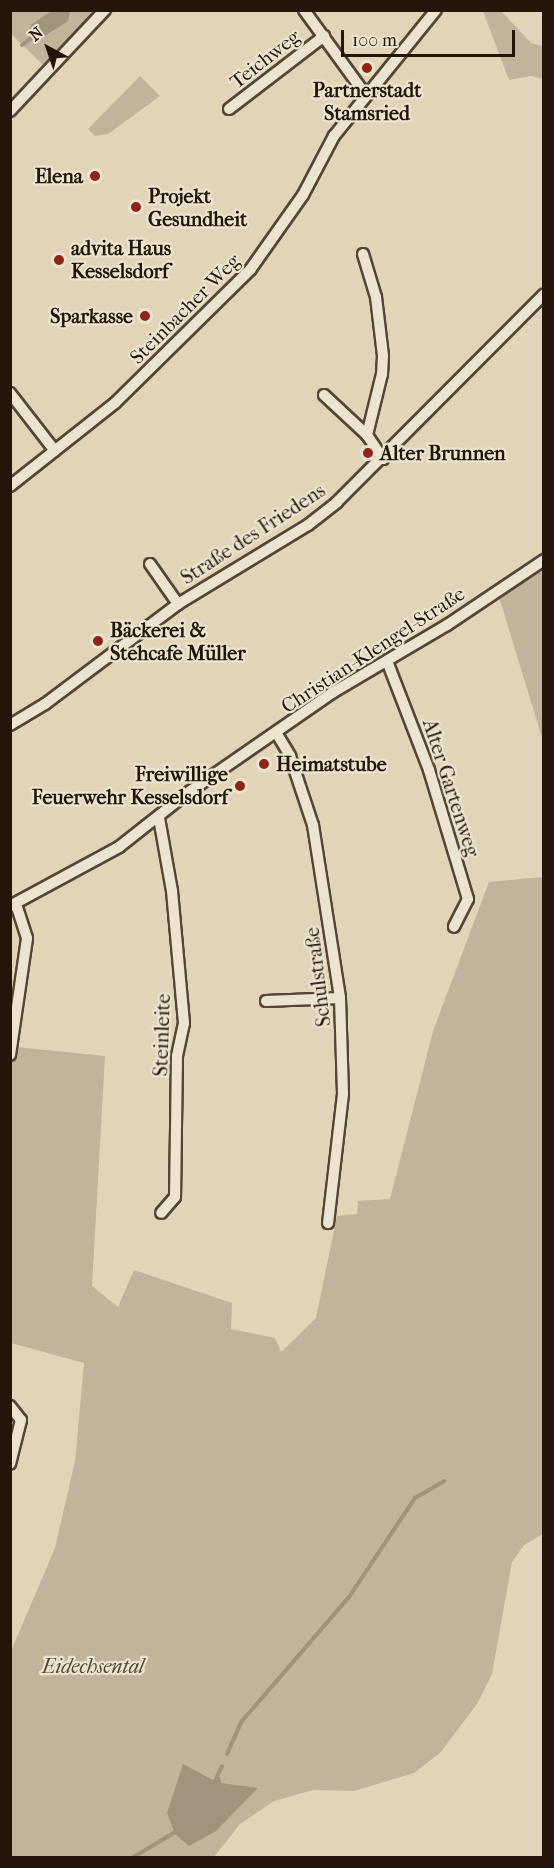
<!DOCTYPE html>
<meta charset="utf-8">
<style>
body{margin:0}
#map{position:relative;width:554px;height:1868px;overflow:hidden;background:#e2d5b7;font-family:"IM FELL French Canon",serif}
div>[style]{position:absolute}
.green>*{inset:0;background:#c2b49a}
.water>*{inset:0;background:#a1947c}
.stream>*{height:4px;margin:-2px;padding:0 2px;transform-origin:2px;border-radius:2px;background:#a1947c}
.roads{filter:drop-shadow(2px 0 #544535) drop-shadow(-2px 0 #544535) drop-shadow(0 2px #544535) drop-shadow(0 -2px #544535)}
.street>*{height:10px;margin:-5px;padding:0 5px;transform-origin:5px;border-radius:5px;background:#ece4d0}
.dots>*{width:16px;height:16px;translate:-50% -50%;box-sizing:border-box;border:3px solid #ece4d0;border-radius:50%}
span{translate:-50% -50%;white-space:nowrap;text-align:center;line-height:1.15;-webkit-text-stroke:4.5px #ece4d0;paint-order:stroke}
.street-label{font-size:20px;color:#24150a}
.poi-label{font-size:20px;color:#24150a;font-weight:700}
.right{translate:-100% -50%;text-align:right}
.left{translate:0 -50%;text-align:left}
.park-label{font-size:20px;color:#534535;font-style:italic}
.frame{position:absolute;inset:0;border:12px solid #24150a;pointer-events:none}
.north{position:absolute;left:18px;top:18px;width:60px;height:60px;-webkit-text-stroke:4px #ece4d0;paint-order:stroke;rotate:320deg;font-size:16px;font-weight:700;line-height:24px;text-align:center;color:#24150a}
.north::after{content:'';display:block;margin:auto;width:21px;height:27px;background:#24150a;clip-path:polygon(50% 0,100% 100%,50% 72%,0 100%)}
.scale{position:absolute;left:341px;top:30px;width:174px;height:27px;box-sizing:border-box;border:3px solid #24150a;border-top:0;padding-left:8px;font-size:18px;line-height:21px;white-space:nowrap;color:#24150a;-webkit-text-stroke:4px #ece4d0;paint-order:stroke}
</style>
<div id="map">
<div class="green">
<div style="clip-path:polygon(10px 11px,95px 11px,43px 65px,11px 34px)"></div>
<div style="clip-path:polygon(483px 11px,501px 11px,531px 43px,543px 46px,543px 79px,531px 76px,509px 80px)"></div>
<div style="clip-path:polygon(140px 76px,160px 96px,108px 134px,95px 136px,88px 129px)"></div>
<div style="clip-path:polygon(543px 570px,543px 741px,499px 597px)"></div>
<div style="clip-path:polygon(543px 877px,543px 1534px,524px 1545px,512px 1562px,492px 1674px,477px 1704px,440px 1753px,414px 1773px,354px 1791px,313px 1790px,274px 1801px,240px 1824px,214px 1857px,11px 1857px,11px 1651px,55px 1548px,75px 1461px,84px 1363px,11px 1343px,10px 1001px,25px 1002px,17px 1047px,105px 1056px,92px 1286px,118px 1307px,134px 1270px,232px 1303px,231px 1329px,275px 1338px,281px 1352px,316px 1318px,337px 1216px,357px 1214px,358px 1201px,390px 1199px,433px 1031px,489px 882px)"></div>
</div>
<div class="water">
<div style="clip-path:polygon(53px 10px,70px 11px,68px 21px,37px 41px,29px 31px,32px 24px)"></div>
<div style="clip-path:polygon(183px 1764px,213px 1780px,220px 1777px,221px 1783px,258px 1788px,216px 1831px,189px 1846px,175px 1834px,167px 1813px)"></div>
</div>
<div class="stream">
<div style="left:22px;top:45px;width:14px;rotate:-36deg"></div>
<div style="left:227px;top:1754px;width:36px;rotate:-66deg"></div>
<div style="left:242px;top:1721px;width:164px;rotate:-49.2deg"></div>
<div style="left:349px;top:1597px;width:119px;rotate:-56.3deg"></div>
<div style="left:415px;top:1498px;width:34px;rotate:-30deg"></div>
<div style="left:216px;top:1779px;width:14px;rotate:-65deg"></div>
<div style="left:132px;top:1858px;width:52px;rotate:-31deg"></div>
</div>
<div class="roads">
<div class="street">
<div style="left:304px;top:10px;width:104px;rotate:54deg"></div>
<div style="left:229px;top:109px;width:120px;rotate:-37.5deg"></div>
<div style="left:10px;top:111px;width:139px;rotate:-46.8deg"></div>
<div style="left:363px;top:254px;width:45px;rotate:73.2deg"></div>
<div style="left:376px;top:297px;width:59px;rotate:83.2deg"></div>
<div style="left:383px;top:356px;width:18px;rotate:93deg"></div>
<div style="left:382px;top:374px;width:63px;rotate:103.8deg"></div>
<div style="left:10px;top:393px;width:73px;rotate:52.2deg"></div>
<div style="left:324px;top:395px;width:59px;rotate:42.9deg"></div>
<div style="left:367px;top:435px;width:29px;rotate:56deg"></div>
<div style="left:10px;top:486px;width:134px;rotate:-38.3deg"></div>
<div style="left:115px;top:403px;width:190px;rotate:-44.6deg"></div>
<div style="left:250px;top:270px;width:92px;rotate:-54.8deg"></div>
<div style="left:303px;top:195px;width:67px;rotate:-62.3deg"></div>
<div style="left:334px;top:136px;width:162px;rotate:-51deg"></div>
<div style="left:150px;top:564px;width:49px;rotate:55deg"></div>
<div style="left:387px;top:661px;width:117px;rotate:68.9deg"></div>
<div style="left:429px;top:770px;width:135px;rotate:73.2deg"></div>
<div style="left:468px;top:899px;width:31px;rotate:117deg"></div>
<div style="left:10px;top:725px;width:41px;rotate:-31deg"></div>
<div style="left:45px;top:704px;width:166px;rotate:-36.9deg"></div>
<div style="left:178px;top:604px;width:152px;rotate:-31.3deg"></div>
<div style="left:308px;top:525px;width:37px;rotate:-38deg"></div>
<div style="left:337px;top:502px;width:293px;rotate:-45.1deg"></div>
<div style="left:277px;top:734px;width:26px;rotate:59deg"></div>
<div style="left:290px;top:756px;width:73px;rotate:71.6deg"></div>
<div style="left:313px;top:825px;width:175px;rotate:81.1deg"></div>
<div style="left:340px;top:998px;width:96px;rotate:88.2deg"></div>
<div style="left:343px;top:1094px;width:130px;rotate:96.6deg"></div>
<div style="left:159px;top:818px;width:74px;rotate:79.9deg"></div>
<div style="left:172px;top:891px;width:133px;rotate:84.8deg"></div>
<div style="left:184px;top:1023px;width:34px;rotate:102deg"></div>
<div style="left:177px;top:1056px;width:141px;rotate:90.8deg"></div>
<div style="left:175px;top:1197px;width:21px;rotate:131deg"></div>
<div style="left:10px;top:906px;width:124px;rotate:-28.4deg"></div>
<div style="left:119px;top:847px;width:85px;rotate:-38.3deg"></div>
<div style="left:186px;top:794px;width:178px;rotate:-34.7deg"></div>
<div style="left:332px;top:693px;width:134px;rotate:-30.6deg"></div>
<div style="left:447px;top:625px;width:117px;rotate:-33.8deg"></div>
<div style="left:266px;top:1001px;width:74px;rotate:-2.3deg"></div>
<div style="left:10px;top:1055px;width:118px;rotate:-81.7deg"></div>
<div style="left:27px;top:938px;width:36px;rotate:-108deg"></div>
<div style="left:10px;top:1406px;width:18px;rotate:52deg"></div>
<div style="left:21px;top:1420px;width:45px;rotate:104deg"></div>
</div>
</div>
<div class="dots">
<div style="left:367px;top:68px;background:#8f2418"></div>
<div style="left:95px;top:176px;background:#8f2418"></div>
<div style="left:136px;top:207px;background:#8f2418"></div>
<div style="left:59px;top:260px;background:#8f2418"></div>
<div style="left:145px;top:316px;background:#8f2418"></div>
<div style="left:368px;top:453px;background:#8f2418"></div>
<div style="left:98px;top:641px;background:#8f2418"></div>
<div style="left:264px;top:764px;background:#8f2418"></div>
<div style="left:240px;top:786px;background:#8f2418"></div>
</div>
<div class="street-label">
<span style="left:265px;top:59px;rotate:-38deg">Teichweg</span>
<span style="left:185px;top:309px;rotate:-45deg">Steinbacher Weg</span>
<span style="left:253px;top:534px;rotate:-33deg">Straße des Friedens</span>
<span style="left:373px;top:650px;rotate:-33deg">Christian-Klengel-Straße</span>
<span style="left:451px;top:788px;rotate:72deg">Alter Gartenweg</span>
<span style="left:318px;top:977px;rotate:-97deg">Schulstraße</span>
<span style="left:162px;top:1035px;rotate:-88deg">Steinleite</span>
</div>
<div class="poi-label">
<span style="left:367px;top:102px">Partnerstadt<br>Stamsried</span>
<span class="right" style="left:83px;top:176px">Elena</span>
<span class="left" style="left:148px;top:208px">Projekt<br>Gesundheit</span>
<span class="left" style="left:71px;top:260px">advita Haus<br>Kesselsdorf</span>
<span class="right" style="left:133px;top:316px">Sparkasse</span>
<span class="left" style="left:380px;top:453px">Alter Brunnen</span>
<span class="left" style="left:110px;top:642px">Bäckerei &amp;<br>Stehcafe Müller</span>
<span class="left" style="left:276px;top:764px">Heimatstube</span>
<span class="right" style="left:228px;top:786px">Freiwillige<br>Feuerwehr Kesselsdorf</span>
</div>
<div class="park-label">
<span style="left:93px;top:1666px">Eidechsental</span>
</div>
<div class="frame"></div>
<div class="north">N</div>
<div class="scale">100 m</div>
</div>
